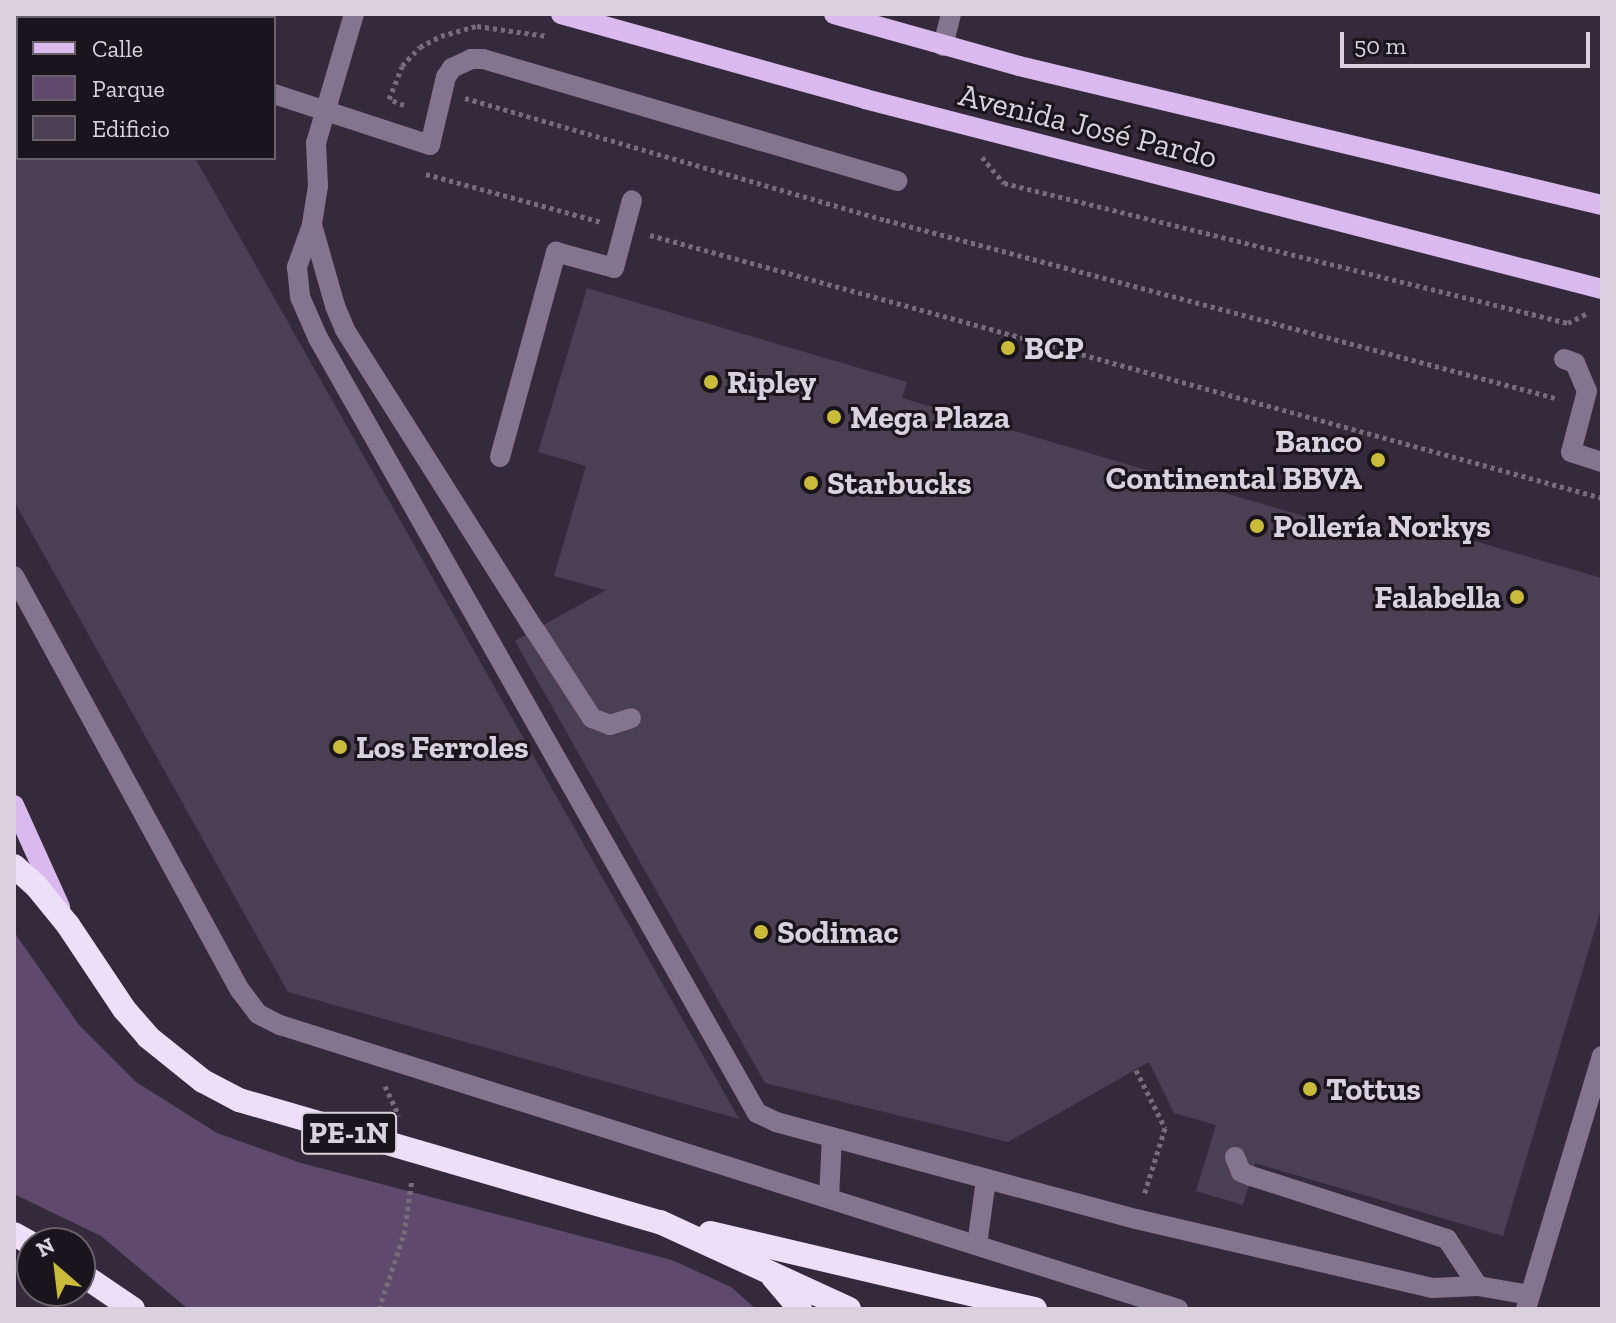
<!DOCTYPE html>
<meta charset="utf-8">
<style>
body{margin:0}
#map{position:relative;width:1616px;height:1323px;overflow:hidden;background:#352a3c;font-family:"Zilla Slab",serif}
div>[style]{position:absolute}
.green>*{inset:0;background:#5f496c}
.building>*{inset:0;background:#4b4053}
.path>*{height:5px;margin-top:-2.5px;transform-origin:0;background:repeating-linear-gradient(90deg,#766c7c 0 4px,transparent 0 8px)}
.minor>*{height:20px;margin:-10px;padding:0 10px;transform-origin:10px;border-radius:10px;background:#84748e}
.major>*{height:20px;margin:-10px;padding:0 10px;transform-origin:10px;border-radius:10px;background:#d9b9ee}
.highway>*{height:24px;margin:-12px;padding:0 12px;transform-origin:12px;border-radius:12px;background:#eedff9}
.dots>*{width:22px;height:22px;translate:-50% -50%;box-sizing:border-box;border:4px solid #1a151d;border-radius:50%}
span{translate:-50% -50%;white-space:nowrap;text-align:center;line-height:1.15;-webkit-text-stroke:6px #1a151d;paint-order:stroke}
.shield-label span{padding:2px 6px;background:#1a151d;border:2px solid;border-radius:6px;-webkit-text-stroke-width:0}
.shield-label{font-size:30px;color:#d9d2de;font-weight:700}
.street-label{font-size:32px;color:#d9d2de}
.poi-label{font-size:32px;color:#d9d2de;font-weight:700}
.left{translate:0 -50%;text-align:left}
.right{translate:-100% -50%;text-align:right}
.frame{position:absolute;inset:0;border:16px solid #d9d2de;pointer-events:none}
.legend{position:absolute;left:16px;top:16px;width:260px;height:144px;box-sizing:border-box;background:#1a151d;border:2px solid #66616a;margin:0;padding:10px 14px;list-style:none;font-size:24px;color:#d9d2de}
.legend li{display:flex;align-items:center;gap:16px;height:40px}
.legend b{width:40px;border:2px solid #66616a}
.north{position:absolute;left:16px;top:1227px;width:80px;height:80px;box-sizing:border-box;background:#1a151d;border:2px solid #66616a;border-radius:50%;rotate:332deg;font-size:22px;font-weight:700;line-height:32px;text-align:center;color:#d9d2de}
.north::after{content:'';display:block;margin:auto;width:28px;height:36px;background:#caba3a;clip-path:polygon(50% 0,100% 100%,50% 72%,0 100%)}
.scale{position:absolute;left:1340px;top:32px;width:250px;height:36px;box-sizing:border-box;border:4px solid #d9d2de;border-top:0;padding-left:10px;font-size:24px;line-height:28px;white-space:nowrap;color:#d9d2de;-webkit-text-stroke:6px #1a151d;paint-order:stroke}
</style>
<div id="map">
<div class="green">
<div style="clip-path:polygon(14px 932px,79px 1025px,136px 1082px,217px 1133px,301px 1163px,672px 1260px,731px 1287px,756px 1309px,188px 1309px,101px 1236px,14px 1194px)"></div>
</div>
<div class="building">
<div style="clip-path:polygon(14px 62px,18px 63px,18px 158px,195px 158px,739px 1119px,288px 992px,14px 501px)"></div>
<div style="clip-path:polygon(587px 288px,907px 382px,902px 398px,1388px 541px,1394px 518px,1602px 578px,1602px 906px,1503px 1236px,1255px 1163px,1243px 1205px,1196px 1191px,1216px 1125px,1174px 1113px,1149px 1062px,1008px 1142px,765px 1083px,515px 641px,606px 590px,554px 576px,586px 466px,538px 452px)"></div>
</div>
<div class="path">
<div style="left:465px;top:98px;width:438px;rotate:16.2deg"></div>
<div style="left:886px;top:220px;width:696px;rotate:14.89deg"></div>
<div style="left:404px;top:105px;width:16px;rotate:-158deg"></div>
<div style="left:389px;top:99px;width:35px;rotate:-68deg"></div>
<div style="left:402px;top:66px;width:26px;rotate:-47deg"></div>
<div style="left:420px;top:47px;width:24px;rotate:-28deg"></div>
<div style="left:441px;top:36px;width:37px;rotate:-16deg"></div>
<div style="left:477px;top:26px;width:71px;rotate:8.1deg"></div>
<div style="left:982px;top:157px;width:34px;rotate:50deg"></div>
<div style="left:1004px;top:183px;width:581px;rotate:13.94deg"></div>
<div style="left:1568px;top:323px;width:22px;rotate:-27deg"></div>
<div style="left:426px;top:174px;width:182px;rotate:15.3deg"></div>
<div style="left:650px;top:235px;width:988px;rotate:15.44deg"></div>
<div style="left:1136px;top:1070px;width:65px;rotate:63.4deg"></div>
<div style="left:1165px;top:1128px;width:70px;rotate:107.4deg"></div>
<div style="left:385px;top:1086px;width:33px;rotate:65deg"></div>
<div style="left:379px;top:1309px;width:79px;rotate:-71.6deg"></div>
<div style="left:404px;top:1234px;width:56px;rotate:-81.7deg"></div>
</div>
<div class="minor">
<div style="left:354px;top:14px;width:134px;rotate:106.4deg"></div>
<div style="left:316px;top:143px;width:43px;rotate:87.3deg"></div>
<div style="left:318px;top:186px;width:39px;rotate:99deg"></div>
<div style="left:312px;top:225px;width:45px;rotate:109.7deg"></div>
<div style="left:297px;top:267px;width:30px;rotate:84deg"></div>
<div style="left:300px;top:297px;width:45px;rotate:66.3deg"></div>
<div style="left:318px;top:338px;width:891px;rotate:60.47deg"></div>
<div style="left:757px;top:1113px;width:21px;rotate:25deg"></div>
<div style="left:776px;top:1122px;width:373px;rotate:15.1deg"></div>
<div style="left:1136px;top:1219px;width:304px;rotate:13.1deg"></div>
<div style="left:1432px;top:1288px;width:46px;rotate:-2.5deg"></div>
<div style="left:14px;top:17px;width:4px;rotate:27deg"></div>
<div style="left:943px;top:46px;width:33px;rotate:-76deg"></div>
<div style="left:274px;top:94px;width:164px;rotate:18.1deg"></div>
<div style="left:430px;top:145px;width:70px;rotate:-76.8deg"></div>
<div style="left:446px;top:77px;width:11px;rotate:-56deg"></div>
<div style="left:452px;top:68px;width:21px;rotate:-25deg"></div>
<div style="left:471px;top:59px;width:12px"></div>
<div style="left:483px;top:59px;width:432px;rotate:16.4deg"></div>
<div style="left:312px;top:225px;width:84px;rotate:74.1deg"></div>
<div style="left:335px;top:306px;width:26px;rotate:67deg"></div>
<div style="left:345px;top:330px;width:355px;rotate:57.7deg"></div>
<div style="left:535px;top:630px;width:105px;rotate:57.1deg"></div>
<div style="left:592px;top:718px;width:19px;rotate:21deg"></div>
<div style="left:610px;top:725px;width:22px;rotate:-18deg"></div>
<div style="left:1564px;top:359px;width:12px;rotate:20deg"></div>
<div style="left:1575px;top:363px;width:30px;rotate:67deg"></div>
<div style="left:1587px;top:391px;width:63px;rotate:104.7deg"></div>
<div style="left:1571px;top:452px;width:33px;rotate:18deg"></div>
<div style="left:500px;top:457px;width:213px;rotate:-74.7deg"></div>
<div style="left:556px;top:252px;width:60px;rotate:15.4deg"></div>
<div style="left:614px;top:268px;width:70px;rotate:-75.2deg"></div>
<div style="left:14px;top:576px;width:472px;rotate:61.4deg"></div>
<div style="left:240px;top:990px;width:30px;rotate:53deg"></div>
<div style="left:258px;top:1014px;width:25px;rotate:27deg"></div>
<div style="left:280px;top:1025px;width:942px;rotate:17.55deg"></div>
<div style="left:1235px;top:1157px;width:16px;rotate:68deg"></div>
<div style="left:1241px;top:1172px;width:11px;rotate:22deg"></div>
<div style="left:1251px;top:1176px;width:206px;rotate:17.8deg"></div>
<div style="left:1447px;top:1239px;width:56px;rotate:56.6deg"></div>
<div style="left:1478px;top:1286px;width:52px;rotate:10deg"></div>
<div style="left:829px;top:1198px;width:61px;rotate:-87.2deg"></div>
<div style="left:977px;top:1245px;width:67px;rotate:-82.2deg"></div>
<div style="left:1526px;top:1309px;width:264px;rotate:-73.3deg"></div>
</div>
<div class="major">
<div style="left:561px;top:14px;width:316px;rotate:15.6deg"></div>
<div style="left:865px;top:99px;width:761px;rotate:14.46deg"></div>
<div style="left:834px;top:14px;width:192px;rotate:15.7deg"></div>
<div style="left:1019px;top:66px;width:599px;rotate:13.41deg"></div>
<div style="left:14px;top:805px;width:112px;rotate:65.7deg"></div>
</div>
<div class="highway">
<div style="left:14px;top:866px;width:31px;rotate:42deg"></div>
<div style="left:37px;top:887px;width:49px;rotate:50.8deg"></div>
<div style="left:68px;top:925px;width:101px;rotate:56.3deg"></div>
<div style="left:124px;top:1009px;width:37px;rotate:49deg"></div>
<div style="left:148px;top:1037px;width:70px;rotate:38.7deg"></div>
<div style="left:203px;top:1081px;width:41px;rotate:27.8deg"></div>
<div style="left:239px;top:1100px;width:438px;rotate:16.2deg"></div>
<div style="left:660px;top:1222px;width:208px;rotate:24.7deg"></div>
<div style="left:710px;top:1233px;width:334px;rotate:13.2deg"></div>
<div style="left:14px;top:1234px;width:21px;rotate:29deg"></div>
<div style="left:80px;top:1273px;width:64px;rotate:34.2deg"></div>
<div style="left:773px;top:1277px;width:42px;rotate:49.8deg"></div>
</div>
<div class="dots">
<div style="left:1008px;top:348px;background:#caba3a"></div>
<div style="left:711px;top:382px;background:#caba3a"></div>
<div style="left:834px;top:417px;background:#caba3a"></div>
<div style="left:1378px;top:460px;background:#caba3a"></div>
<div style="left:811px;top:483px;background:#caba3a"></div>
<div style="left:1257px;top:526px;background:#caba3a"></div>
<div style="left:1517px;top:597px;background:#caba3a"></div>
<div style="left:340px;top:747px;background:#caba3a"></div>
<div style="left:761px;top:932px;background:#caba3a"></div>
<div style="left:1310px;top:1089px;background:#caba3a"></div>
</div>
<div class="shield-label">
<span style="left:349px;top:1133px">PE-1N</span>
</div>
<div class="street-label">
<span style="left:1088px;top:126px;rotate:14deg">Avenida José Pardo</span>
</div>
<div class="poi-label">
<span class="left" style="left:1024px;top:348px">BCP</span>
<span class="left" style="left:727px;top:382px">Ripley</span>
<span class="left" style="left:850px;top:417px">Mega Plaza</span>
<span class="right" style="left:1362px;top:460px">Banco<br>Continental BBVA</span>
<span class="left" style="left:827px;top:483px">Starbucks</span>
<span class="left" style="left:1273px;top:526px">Pollería Norkys</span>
<span class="right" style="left:1501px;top:597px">Falabella</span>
<span class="left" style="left:356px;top:747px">Los Ferroles</span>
<span class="left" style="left:777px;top:932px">Sodimac</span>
<span class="left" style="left:1326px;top:1089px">Tottus</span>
</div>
<div class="frame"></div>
<ul class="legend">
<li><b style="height:10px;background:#d9b9ee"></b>Calle</li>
<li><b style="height:22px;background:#5f496c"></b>Parque</li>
<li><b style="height:22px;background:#4b4053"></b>Edificio</li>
</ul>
<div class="north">N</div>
<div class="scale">50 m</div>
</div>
